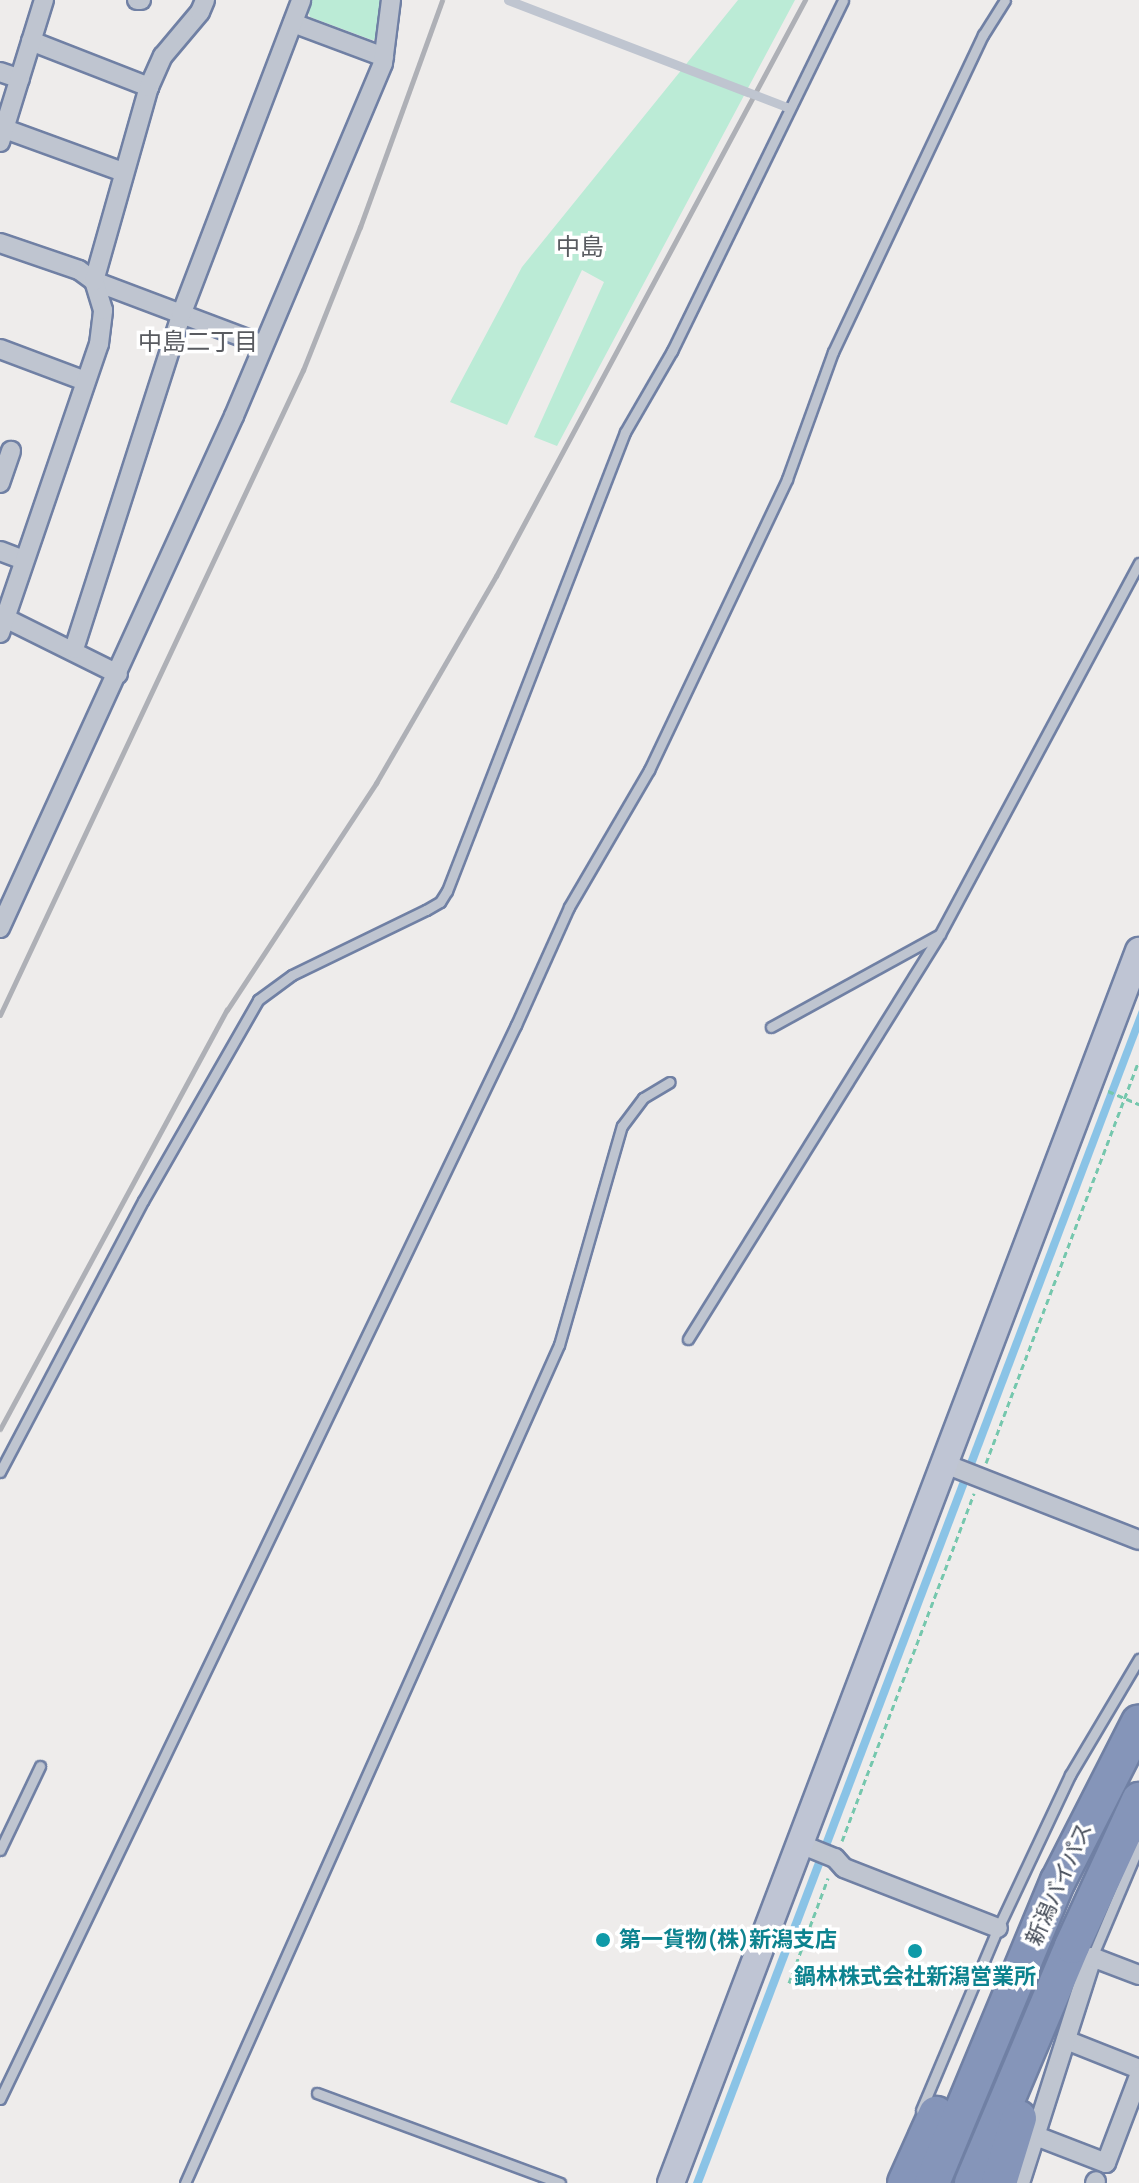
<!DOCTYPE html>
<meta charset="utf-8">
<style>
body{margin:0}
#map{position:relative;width:1139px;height:2183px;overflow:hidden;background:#eeeceb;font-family:Manrope,"Noto Sans JP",sans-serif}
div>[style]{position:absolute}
.green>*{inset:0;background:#bbebd6}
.water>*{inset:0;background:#8ac3e6}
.path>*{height:3px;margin-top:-1.5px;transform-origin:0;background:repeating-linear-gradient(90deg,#75c7ad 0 6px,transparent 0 10px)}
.roads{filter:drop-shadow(2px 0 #7080a4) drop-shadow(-2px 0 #7080a4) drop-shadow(0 2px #7080a4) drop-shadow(0 -2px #7080a4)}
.lane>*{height:9px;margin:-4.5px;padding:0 4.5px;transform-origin:4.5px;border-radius:4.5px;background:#bfc5d0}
.street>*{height:18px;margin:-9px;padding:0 9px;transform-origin:9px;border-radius:9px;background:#bfc5d0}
.secondary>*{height:26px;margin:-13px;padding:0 13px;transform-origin:13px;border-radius:13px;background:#bfc5d4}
.highway>*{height:34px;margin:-17px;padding:0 17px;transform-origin:17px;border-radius:17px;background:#8595b9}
.rail>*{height:5px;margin:-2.5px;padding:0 2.5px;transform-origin:2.5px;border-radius:2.5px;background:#aeb0b6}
.lane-bridge>*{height:9px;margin:-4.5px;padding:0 4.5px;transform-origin:4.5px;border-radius:4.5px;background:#bfc5d0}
.dots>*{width:22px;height:22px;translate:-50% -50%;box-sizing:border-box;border:4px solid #fff;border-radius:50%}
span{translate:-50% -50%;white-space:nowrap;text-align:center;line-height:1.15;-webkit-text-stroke:7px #fff;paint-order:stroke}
.street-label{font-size:22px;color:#454c58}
.culture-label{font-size:22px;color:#0d838f;font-weight:700}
.left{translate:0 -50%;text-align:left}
.neighbourhood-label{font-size:24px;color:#595b60}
</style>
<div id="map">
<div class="green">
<div style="clip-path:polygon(310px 0,383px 0,377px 39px,372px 40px,310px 17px,307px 8px)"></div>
<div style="clip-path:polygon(738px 0,795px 0,557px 446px,534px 437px,604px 282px,582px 270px,507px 425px,450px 402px,522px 267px)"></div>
</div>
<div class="water">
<div style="clip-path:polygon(1139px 1010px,1139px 1032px,973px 1470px,702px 2183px,693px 2183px)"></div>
</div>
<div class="path">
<div style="left:1108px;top:1091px;width:34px;rotate:23deg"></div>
<div style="left:986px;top:1463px;width:430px;rotate:-69.2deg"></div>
<div style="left:842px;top:1841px;width:372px;rotate:-69.2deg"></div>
<div style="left:789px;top:1983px;width:112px;rotate:-69.6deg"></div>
</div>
<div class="roads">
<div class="lane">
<div style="left:771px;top:1027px;width:193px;rotate:-28.8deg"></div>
<div style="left:940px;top:934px;width:421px;rotate:-61.8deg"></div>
<div style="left:688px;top:1339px;width:473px;rotate:-58.1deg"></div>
<div style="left:0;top:1472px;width:306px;rotate:-62.2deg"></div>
<div style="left:143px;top:1201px;width:232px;rotate:-60.2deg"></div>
<div style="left:258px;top:1000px;width:42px;rotate:-36.3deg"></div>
<div style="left:292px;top:975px;width:149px;rotate:-25.9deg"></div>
<div style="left:426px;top:910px;width:16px;rotate:-30deg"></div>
<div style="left:440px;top:902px;width:13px;rotate:-58deg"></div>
<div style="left:447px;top:891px;width:492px;rotate:-68.8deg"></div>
<div style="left:625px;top:432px;width:94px;rotate:-59.9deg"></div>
<div style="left:672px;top:351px;width:390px;rotate:-64deg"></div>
<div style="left:0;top:1850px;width:93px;rotate:-64.5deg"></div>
<div style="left:1092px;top:1957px;width:121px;rotate:-67.1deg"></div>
<div style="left:317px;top:2093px;width:259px;rotate:20.3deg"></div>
<div style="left:0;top:2099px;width:1192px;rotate:-64.34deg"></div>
<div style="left:516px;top:1025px;width:129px;rotate:-65.8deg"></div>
<div style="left:569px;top:907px;width:159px;rotate:-59.7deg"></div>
<div style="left:649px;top:770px;width:322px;rotate:-64.6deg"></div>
<div style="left:787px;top:479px;width:135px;rotate:-70.1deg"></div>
<div style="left:833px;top:352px;width:351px;rotate:-64.7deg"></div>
<div style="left:983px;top:35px;width:41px;rotate:-57.8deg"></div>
<div style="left:921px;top:2110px;width:198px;rotate:-67.1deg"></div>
<div style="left:998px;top:1928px;width:169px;rotate:-64.8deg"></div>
<div style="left:1070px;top:1775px;width:135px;rotate:-59.3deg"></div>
<div style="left:185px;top:2183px;width:918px;rotate:-65.95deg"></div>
<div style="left:559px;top:1345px;width:228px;rotate:-74deg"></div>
<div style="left:622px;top:1126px;width:35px;rotate:-53deg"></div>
<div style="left:643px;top:1098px;width:31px;rotate:-31deg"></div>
</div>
<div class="street">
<div style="left:137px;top:0;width:4px"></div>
<div style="left:293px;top:23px;width:97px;rotate:20.5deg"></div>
<div style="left:31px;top:41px;width:127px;rotate:21.3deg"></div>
<div style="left:0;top:72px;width:21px;rotate:19deg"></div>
<div style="left:5px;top:129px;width:126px;rotate:20deg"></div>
<div style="left:0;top:142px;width:149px;rotate:-72.8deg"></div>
<div style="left:0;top:243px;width:83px;rotate:18.9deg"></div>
<div style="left:79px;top:270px;width:19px;rotate:36deg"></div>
<div style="left:94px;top:281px;width:181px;rotate:20.7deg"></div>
<div style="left:0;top:349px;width:91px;rotate:20.6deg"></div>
<div style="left:0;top:483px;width:34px;rotate:-71deg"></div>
<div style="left:0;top:551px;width:25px;rotate:21deg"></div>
<div style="left:5px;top:618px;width:126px;rotate:26.4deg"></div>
<div style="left:0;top:633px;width:305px;rotate:-71.1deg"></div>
<div style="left:99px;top:344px;width:34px;rotate:-83deg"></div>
<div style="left:103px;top:310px;width:30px;rotate:-107deg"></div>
<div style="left:94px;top:281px;width:202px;rotate:-74.2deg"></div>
<div style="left:149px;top:87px;width:34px;rotate:-66deg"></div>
<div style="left:163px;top:56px;width:57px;rotate:-49.9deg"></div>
<div style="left:200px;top:12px;width:13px;rotate:-67deg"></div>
<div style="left:74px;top:649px;width:351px;rotate:-72.2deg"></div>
<div style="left:181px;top:315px;width:337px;rotate:-69.1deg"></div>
<div style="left:0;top:928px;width:563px;rotate:-65.44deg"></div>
<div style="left:234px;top:416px;width:383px;rotate:-67.1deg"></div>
<div style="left:383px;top:63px;width:64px;rotate:-82.8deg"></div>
<div style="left:945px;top:1464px;width:208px;rotate:21.4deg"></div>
<div style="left:800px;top:1844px;width:38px;rotate:22deg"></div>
<div style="left:835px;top:1858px;width:13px;rotate:48deg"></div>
<div style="left:844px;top:1868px;width:165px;rotate:21.3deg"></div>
<div style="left:1066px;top:2040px;width:79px;rotate:21.7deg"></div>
<div style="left:1036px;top:2136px;width:75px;rotate:21.1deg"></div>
<div style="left:1106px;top:2163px;width:93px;rotate:-69.2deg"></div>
<div style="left:1020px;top:2183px;width:237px;rotate:-72.3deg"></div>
<div style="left:1092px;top:1957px;width:50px;rotate:21deg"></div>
<div style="left:1095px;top:2183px;width:2px;rotate:-63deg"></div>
</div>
<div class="secondary">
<div style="left:671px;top:2183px;width:1318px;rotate:-69.2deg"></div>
</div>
<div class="highway">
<div style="left:905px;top:2183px;width:76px;rotate:-65.8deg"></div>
<div style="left:932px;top:2183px;width:327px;rotate:-67.4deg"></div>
<div style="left:1058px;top:1881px;width:178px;rotate:-63deg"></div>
<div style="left:972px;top:2183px;width:257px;rotate:-67.1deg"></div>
<div style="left:1072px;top:1946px;width:161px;rotate:-65.3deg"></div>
<div style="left:999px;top:2183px;width:68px;rotate:-72.9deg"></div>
</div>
</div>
<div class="rail">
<div style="left:0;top:1015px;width:713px;rotate:-64.84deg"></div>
<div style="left:303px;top:370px;width:154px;rotate:-68.3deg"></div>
<div style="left:360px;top:227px;width:241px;rotate:-70.1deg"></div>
<div style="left:0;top:1429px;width:477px;rotate:-61.6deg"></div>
<div style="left:227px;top:1010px;width:272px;rotate:-56.7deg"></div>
<div style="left:376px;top:783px;width:239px;rotate:-59.9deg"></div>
<div style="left:496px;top:576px;width:654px;rotate:-61.79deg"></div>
</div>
<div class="lane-bridge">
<div style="left:508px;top:0;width:301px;rotate:21deg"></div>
</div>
<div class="dots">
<div style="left:603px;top:1940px;background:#0f9aa8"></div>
<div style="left:915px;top:1951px;background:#0f9aa8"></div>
</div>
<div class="street-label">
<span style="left:1059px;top:1884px;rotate:-66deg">新潟バイパス</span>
</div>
<div class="culture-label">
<span class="left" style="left:619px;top:1940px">第一貨物(株)新潟支店</span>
<span style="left:915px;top:1977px">鍋林株式会社新潟営業所</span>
</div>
<div class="neighbourhood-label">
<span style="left:580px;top:246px">中島</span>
<span style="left:198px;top:341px">中島二丁目</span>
</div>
</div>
